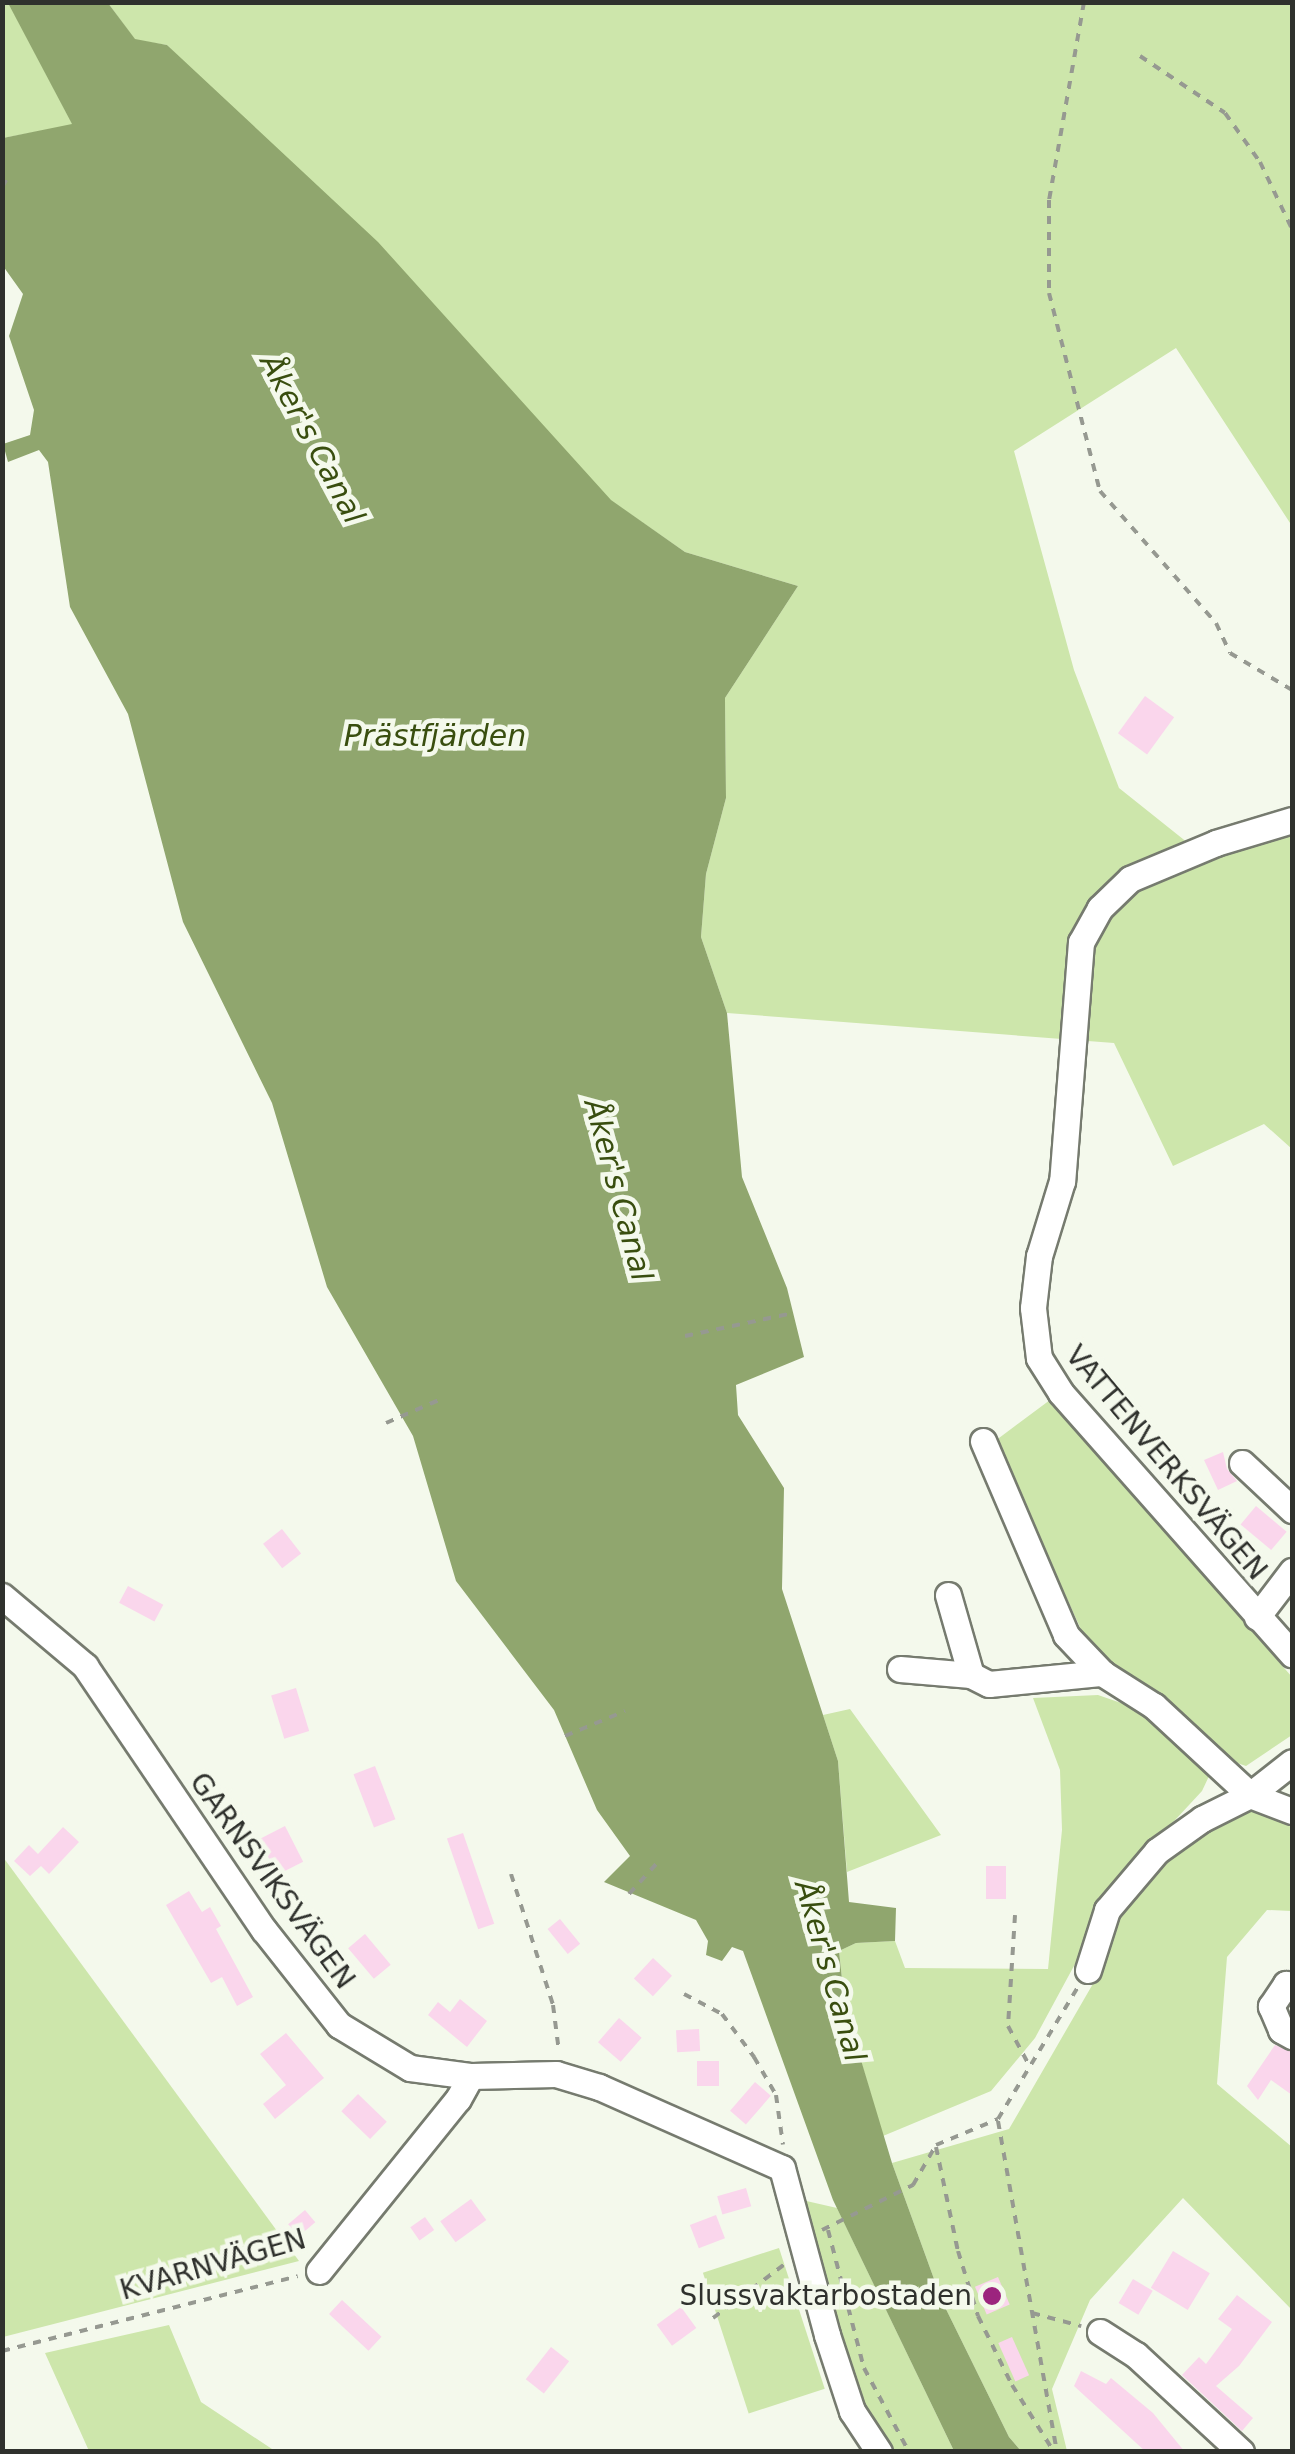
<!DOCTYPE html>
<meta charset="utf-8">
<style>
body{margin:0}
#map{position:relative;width:1295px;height:2454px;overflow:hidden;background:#f4f9ec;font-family:"DejaVu Sans",sans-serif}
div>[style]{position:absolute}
.green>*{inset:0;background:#cde6ab;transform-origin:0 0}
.water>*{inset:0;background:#90a66e}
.building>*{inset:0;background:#fad6ec;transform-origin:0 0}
.path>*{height:4px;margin-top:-2px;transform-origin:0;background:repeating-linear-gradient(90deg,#969991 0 8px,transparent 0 16px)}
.roads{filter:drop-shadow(2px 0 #767b6f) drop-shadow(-2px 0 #767b6f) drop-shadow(0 2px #767b6f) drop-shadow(0 -2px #767b6f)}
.minor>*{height:25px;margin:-12.5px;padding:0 12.5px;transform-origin:12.5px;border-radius:12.5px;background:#fff}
.dots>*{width:28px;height:28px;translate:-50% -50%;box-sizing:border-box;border:5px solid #f4f9ec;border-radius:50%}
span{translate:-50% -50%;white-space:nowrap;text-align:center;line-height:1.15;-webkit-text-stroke:9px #f4f9ec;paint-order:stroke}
.street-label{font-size:28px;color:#2f312d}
.poi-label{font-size:28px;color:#2f312d}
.right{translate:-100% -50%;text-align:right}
.water-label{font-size:30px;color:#394e0f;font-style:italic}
.frame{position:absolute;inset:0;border:5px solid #2f312d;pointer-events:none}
</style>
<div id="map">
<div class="green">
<div style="clip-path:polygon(8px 2px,73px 125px,3px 138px,2px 3px)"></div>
<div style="clip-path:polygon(108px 3px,1292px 3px,1292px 526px,1176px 348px,1014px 451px,1074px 670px,1119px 788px,1198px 851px,1292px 827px,1292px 1149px,1264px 1124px,1173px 1166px,1114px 1043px,727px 1013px,701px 937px,706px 874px,726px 798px,725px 698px,798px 586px,685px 552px,610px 500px,167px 45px,135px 40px)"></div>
<div style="clip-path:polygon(1050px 1400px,1292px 1677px,1292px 1735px,1246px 1766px,1222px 1758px,1158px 1698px,1089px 1647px,995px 1441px)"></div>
<div style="clip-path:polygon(1098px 1695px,1147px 1712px,1210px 1774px,1202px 1791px,1099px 1902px,1075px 1964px,1035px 2038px,991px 2091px,883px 2136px,845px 2007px,839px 1951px,856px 1943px,895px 1941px,905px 1968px,1048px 1969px,1062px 1830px,1060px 1770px,1033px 1698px)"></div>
<div style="clip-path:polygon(850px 1709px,941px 1835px,847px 1872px,838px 1761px,823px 1715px)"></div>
<div style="clip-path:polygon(1228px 1800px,1292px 1806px,1292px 1911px,1267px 1910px,1227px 1957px,1217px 2084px,1292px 2147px,1292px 2310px,1183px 2198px,1090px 2300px,1052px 2389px,1067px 2451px,1021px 2451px,1009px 2437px,942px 2301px,892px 2163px,1009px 2129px,1094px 1982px,1121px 1912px,1172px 1852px)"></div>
<div style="clip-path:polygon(3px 1857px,299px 2261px,3px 2337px)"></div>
<div style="clip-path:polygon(802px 2200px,837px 2208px,954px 2451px,893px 2451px,861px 2400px,826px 2300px)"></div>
<div style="left:779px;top:2248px;width:148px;height:80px;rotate:72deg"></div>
<div style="clip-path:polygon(169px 2325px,201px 2402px,275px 2451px,89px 2451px,45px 2353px)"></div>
</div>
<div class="water">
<div style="clip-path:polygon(8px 3px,108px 3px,135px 39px,167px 45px,378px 242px,611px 500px,685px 552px,798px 586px,725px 698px,726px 798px,706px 874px,701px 937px,727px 1013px,742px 1177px,787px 1288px,804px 1357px,736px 1385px,738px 1415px,784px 1488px,782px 1589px,838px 1761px,849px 1902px,896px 1908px,895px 1941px,856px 1943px,839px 1951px,845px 2007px,892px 2163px,942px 2301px,1009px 2437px,1021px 2451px,954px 2451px,833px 2200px,743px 1951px,732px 1947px,722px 1961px,706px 1955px,708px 1941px,696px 1920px,604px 1882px,630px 1856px,597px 1810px,554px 1710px,456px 1581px,413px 1436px,327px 1287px,272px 1103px,183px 922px,128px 714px,70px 607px,48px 462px,39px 450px,8px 462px,3px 444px,30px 435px,34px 410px,9px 336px,23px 294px,3px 266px,3px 138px,72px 124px)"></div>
</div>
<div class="building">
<div style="left:1145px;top:696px;width:36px;height:46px;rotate:36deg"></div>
<div style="clip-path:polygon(1223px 1452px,1227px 1469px,1237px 1481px,1218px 1490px,1204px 1460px)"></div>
<div style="left:1256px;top:1506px;width:40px;height:24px;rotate:40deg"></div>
<div style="left:282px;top:1529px;width:31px;height:24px;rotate:52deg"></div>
<div style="left:128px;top:1586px;width:40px;height:19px;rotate:28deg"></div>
<div style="left:296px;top:1688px;width:45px;height:26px;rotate:73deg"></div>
<div style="left:375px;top:1766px;width:57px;height:23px;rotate:69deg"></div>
<div style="left:285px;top:1826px;width:40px;height:29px;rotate:63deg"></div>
<div style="clip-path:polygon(63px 1827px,79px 1842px,49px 1874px,41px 1866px,30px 1876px,14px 1861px,29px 1845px,38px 1854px)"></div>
<div style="left:463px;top:1833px;width:96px;height:17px;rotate:71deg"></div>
<div style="left:986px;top:1866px;width:20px;height:33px"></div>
<div style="clip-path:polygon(189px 1891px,202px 1912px,210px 1907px,221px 1926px,216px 1929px,253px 1997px,237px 2006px,222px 1977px,211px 1983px,166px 1905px)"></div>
<div style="left:560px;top:1919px;width:32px;height:16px;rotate:51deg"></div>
<div style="left:365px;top:1934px;width:40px;height:22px;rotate:50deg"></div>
<div style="left:653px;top:1958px;width:26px;height:28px;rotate:43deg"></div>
<div style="clip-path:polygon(460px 1999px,487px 2021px,467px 2047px,428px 2015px,438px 2002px,450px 2012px)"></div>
<div style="left:619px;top:2018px;width:30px;height:32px;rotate:41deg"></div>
<div style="left:699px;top:2029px;width:22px;height:23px;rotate:87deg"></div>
<div style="clip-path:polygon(286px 2033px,324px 2078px,275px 2119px,263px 2104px,286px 2085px,260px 2054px)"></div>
<div style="clip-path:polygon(1275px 2045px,1292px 2052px,1292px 2095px,1271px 2080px,1258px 2100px,1247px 2086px)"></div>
<div style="left:697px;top:2061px;width:22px;height:25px"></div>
<div style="left:755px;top:2082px;width:21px;height:38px;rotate:41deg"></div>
<div style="left:358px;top:2094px;width:40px;height:24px;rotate:44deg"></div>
<div style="left:746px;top:2188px;width:19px;height:30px;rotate:74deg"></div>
<div style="left:471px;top:2199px;width:26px;height:38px;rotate:54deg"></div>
<div style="left:305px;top:2210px;width:16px;height:22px;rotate:50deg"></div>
<div style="left:716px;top:2215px;width:25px;height:28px;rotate:69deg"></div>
<div style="left:425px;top:2217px;width:16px;height:18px;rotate:55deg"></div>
<div style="left:1173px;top:2251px;width:43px;height:43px;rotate:31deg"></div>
<div style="left:998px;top:2277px;width:30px;height:25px;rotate:67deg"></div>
<div style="left:1133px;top:2279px;width:23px;height:28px;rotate:31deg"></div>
<div style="clip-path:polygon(1237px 2295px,1272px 2322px,1239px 2366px,1216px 2386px,1253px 2418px,1242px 2431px,1182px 2375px,1199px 2357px,1206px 2364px,1232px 2329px,1218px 2319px)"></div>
<div style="left:342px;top:2300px;width:54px;height:19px;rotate:43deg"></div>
<div style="left:681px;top:2307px;width:26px;height:30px;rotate:54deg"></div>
<div style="left:1012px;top:2337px;width:42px;height:15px;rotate:66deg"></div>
<div style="left:551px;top:2347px;width:23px;height:41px;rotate:38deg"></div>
<div style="clip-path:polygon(1081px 2371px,1106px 2384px,1111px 2378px,1153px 2413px,1185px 2452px,1146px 2452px,1074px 2386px)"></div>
</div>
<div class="path">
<div style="left:1084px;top:2px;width:201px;rotate:100deg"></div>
<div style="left:1049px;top:200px;width:93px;rotate:90deg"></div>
<div style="left:1049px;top:293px;width:204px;rotate:75.6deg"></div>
<div style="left:1100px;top:491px;width:176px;rotate:48.7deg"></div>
<div style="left:1216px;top:623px;width:33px;rotate:65deg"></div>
<div style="left:1230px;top:653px;width:72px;rotate:30.8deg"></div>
<div style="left:1140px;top:56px;width:102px;rotate:33.8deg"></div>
<div style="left:1225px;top:113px;width:60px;rotate:54.5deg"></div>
<div style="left:1260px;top:162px;width:72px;rotate:64.5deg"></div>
<div style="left:2px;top:187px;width:16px;rotate:-60deg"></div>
<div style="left:685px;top:1336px;width:110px;rotate:-12deg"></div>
<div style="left:386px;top:1423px;width:58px;rotate:-23.5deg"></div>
<div style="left:565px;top:1736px;width:65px;rotate:-22.6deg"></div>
<div style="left:511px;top:1874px;width:138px;rotate:72.2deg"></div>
<div style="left:553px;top:2005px;width:47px;rotate:82.7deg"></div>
<div style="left:629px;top:1894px;width:45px;rotate:-47.7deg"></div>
<div style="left:1015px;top:1915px;width:111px;rotate:93.6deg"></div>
<div style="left:1008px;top:2026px;width:44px;rotate:61.7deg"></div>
<div style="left:684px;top:1994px;width:43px;rotate:27.8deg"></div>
<div style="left:722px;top:2014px;width:54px;rotate:53.3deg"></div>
<div style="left:754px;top:2057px;width:44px;rotate:59.9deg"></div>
<div style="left:776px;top:2095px;width:50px;rotate:82deg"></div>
<div style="left:998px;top:2121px;width:336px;rotate:79.9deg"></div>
<div style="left:936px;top:2147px;width:106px;rotate:78.1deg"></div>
<div style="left:958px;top:2251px;width:68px;rotate:72.9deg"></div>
<div style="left:978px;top:2316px;width:77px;rotate:63.8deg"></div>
<div style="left:1012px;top:2385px;width:79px;rotate:57.9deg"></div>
<div style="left:822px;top:2230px;width:102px;rotate:-26.3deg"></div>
<div style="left:913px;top:2185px;width:46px;rotate:-60.1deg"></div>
<div style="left:936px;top:2145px;width:67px;rotate:-22.8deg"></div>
<div style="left:998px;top:2119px;width:154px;rotate:-58.8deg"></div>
<div style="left:828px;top:2230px;width:143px;rotate:75.4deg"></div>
<div style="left:864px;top:2368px;width:95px;rotate:61.8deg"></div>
<div style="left:1032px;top:2313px;width:51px;rotate:14.9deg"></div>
<div style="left:713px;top:2318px;width:90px;rotate:-36.9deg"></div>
<div style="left:2px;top:2351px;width:305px;rotate:-14.2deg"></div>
</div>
<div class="roads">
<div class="minor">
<div style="left:1292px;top:820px;width:79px;rotate:163.2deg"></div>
<div style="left:1216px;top:843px;width:93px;rotate:157.3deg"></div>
<div style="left:1130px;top:879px;width:42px;rotate:136deg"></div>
<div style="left:1100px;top:908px;width:39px;rotate:119deg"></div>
<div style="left:1081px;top:942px;width:240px;rotate:94.5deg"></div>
<div style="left:1062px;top:1181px;width:78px;rotate:107deg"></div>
<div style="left:1039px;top:1256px;width:52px;rotate:96.6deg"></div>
<div style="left:1033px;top:1308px;width:50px;rotate:83.2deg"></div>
<div style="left:1039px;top:1358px;width:41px;rotate:57.8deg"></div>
<div style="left:1061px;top:1393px;width:349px;rotate:48.5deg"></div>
<div style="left:983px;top:1441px;width:211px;rotate:66.8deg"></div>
<div style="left:1066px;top:1635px;width:52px;rotate:46.5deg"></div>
<div style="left:1242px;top:1463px;width:69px;rotate:43.2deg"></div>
<div style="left:948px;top:1595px;width:83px;rotate:74deg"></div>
<div style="left:2px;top:1596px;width:109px;rotate:40.1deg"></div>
<div style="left:85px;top:1666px;width:319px;rotate:55.9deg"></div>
<div style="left:264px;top:1930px;width:121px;rotate:51.7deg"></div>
<div style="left:339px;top:2025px;width:83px;rotate:31.2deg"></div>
<div style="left:410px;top:2068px;width:62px;rotate:7.5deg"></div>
<div style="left:471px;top:2076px;width:85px;rotate:-1.3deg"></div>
<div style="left:556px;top:2074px;width:45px;rotate:16.8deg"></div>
<div style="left:599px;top:2087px;width:200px;rotate:23.9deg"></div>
<div style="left:782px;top:2168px;width:173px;rotate:74.9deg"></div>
<div style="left:827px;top:2335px;width:80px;rotate:71.8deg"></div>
<div style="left:852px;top:2411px;width:49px;rotate:56.6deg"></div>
<div style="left:1257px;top:1617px;width:58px;rotate:-52.7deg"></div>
<div style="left:900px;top:1669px;width:71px;rotate:4.8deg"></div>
<div style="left:971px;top:1675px;width:20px;rotate:27deg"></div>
<div style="left:989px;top:1684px;width:114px;rotate:-5.6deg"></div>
<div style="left:1102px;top:1673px;width:62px;rotate:32.4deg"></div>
<div style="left:1154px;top:1706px;width:131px;rotate:42.8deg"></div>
<div style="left:1250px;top:1795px;width:53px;rotate:-38.2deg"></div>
<div style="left:1088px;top:1970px;width:63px;rotate:-72.4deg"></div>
<div style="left:1107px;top:1910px;width:77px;rotate:-49.7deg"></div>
<div style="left:1157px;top:1851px;width:55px;rotate:-35.4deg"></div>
<div style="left:1202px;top:1819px;width:54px;rotate:-26.6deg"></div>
<div style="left:1250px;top:1795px;width:45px;rotate:20.9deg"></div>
<div style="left:1292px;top:1989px;width:8px;rotate:-140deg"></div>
<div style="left:1286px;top:1984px;width:27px;rotate:124deg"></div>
<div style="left:1271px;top:2006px;width:26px;rotate:67deg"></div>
<div style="left:1281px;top:2030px;width:13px;rotate:29deg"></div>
<div style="left:319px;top:2271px;width:221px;rotate:-51.1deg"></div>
<div style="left:458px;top:2099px;width:26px;rotate:-61deg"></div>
<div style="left:1100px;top:2332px;width:43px;rotate:32.6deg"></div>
<div style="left:1136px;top:2355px;width:143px;rotate:42.7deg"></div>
</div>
</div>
<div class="dots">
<div style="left:992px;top:2296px;background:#9c247e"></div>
</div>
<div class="street-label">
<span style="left:1166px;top:1463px;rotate:50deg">VATTENVERKSVÄGEN</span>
<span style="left:272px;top:1881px;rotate:54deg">GARNSVIKSVÄGEN</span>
<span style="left:213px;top:2265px;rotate:-16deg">KVARNVÄGEN</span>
</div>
<div class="poi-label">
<span class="right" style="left:972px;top:2296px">Slussvaktarbostaden</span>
</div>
<div class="water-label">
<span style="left:312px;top:439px;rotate:62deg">Åker's Canal</span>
<span style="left:435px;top:736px">Prästfjärden</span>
<span style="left:618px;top:1190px;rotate:75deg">Åker's Canal</span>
<span style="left:830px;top:1971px;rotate:74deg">Åker's Canal</span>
</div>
<div class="frame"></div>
</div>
